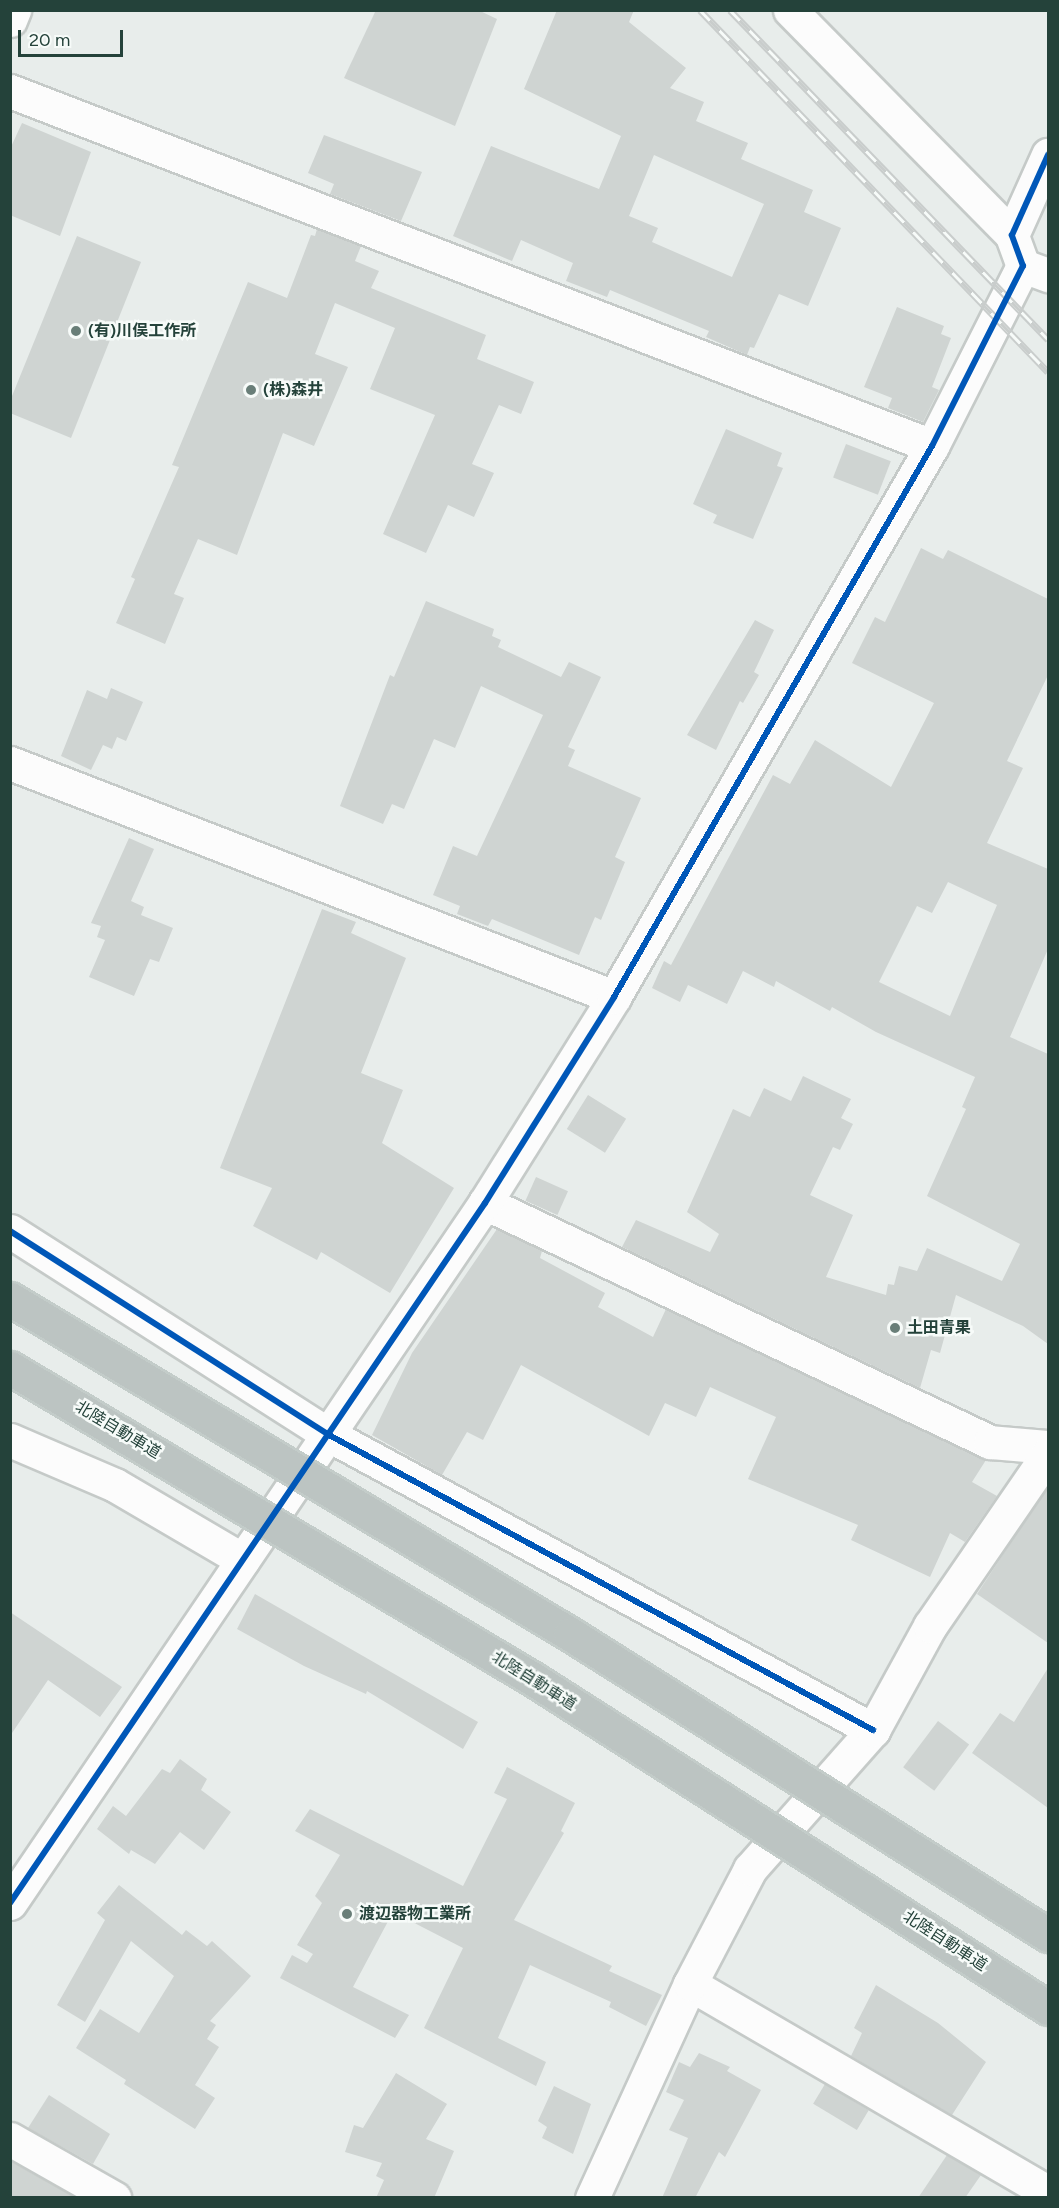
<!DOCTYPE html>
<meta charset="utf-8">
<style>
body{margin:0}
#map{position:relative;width:1059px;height:2208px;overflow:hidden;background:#e8edeb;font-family:Figtree,"Noto Sans JP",sans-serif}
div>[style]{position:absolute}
.building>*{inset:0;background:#cfd4d2;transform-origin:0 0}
.roads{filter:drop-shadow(2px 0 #c5cac8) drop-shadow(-2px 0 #c5cac8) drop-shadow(0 2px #c5cac8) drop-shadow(0 -2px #c5cac8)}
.minor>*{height:33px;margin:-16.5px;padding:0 16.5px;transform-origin:16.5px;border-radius:16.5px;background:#fcfcfc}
.tertiary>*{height:33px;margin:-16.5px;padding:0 16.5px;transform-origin:16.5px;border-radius:16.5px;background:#fcfcfc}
.rail>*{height:7px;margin-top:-3.5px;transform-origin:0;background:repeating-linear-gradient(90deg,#f7fbf9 0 14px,#c9cdcc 0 28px);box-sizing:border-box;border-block:2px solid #c9cdcc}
.bridges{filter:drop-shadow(2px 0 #c3ccc9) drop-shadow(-2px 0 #c3ccc9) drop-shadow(0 2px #c3ccc9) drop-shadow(0 -2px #c3ccc9)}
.motorway-bridge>*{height:33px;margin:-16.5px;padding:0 16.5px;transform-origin:16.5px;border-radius:16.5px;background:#bcc4c2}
.cycleway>*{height:6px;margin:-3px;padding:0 3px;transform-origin:3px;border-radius:3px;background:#0057b8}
.dots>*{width:16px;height:16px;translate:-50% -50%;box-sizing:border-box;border:3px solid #f7fbf9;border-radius:50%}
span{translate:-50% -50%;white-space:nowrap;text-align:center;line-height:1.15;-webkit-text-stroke:5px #f7fbf9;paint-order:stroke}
.poi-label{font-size:16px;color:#24423a;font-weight:700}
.left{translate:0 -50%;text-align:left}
.street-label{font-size:16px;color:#24423a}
.frame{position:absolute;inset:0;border:12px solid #24423a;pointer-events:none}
.scale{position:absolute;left:18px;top:30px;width:105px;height:27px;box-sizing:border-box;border:3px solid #24423a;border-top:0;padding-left:8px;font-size:18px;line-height:21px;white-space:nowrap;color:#24423a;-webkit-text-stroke:4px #f7fbf9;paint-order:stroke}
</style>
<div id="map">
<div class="building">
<div style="clip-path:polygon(376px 10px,478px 10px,497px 19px,455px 126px,344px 78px)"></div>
<div style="clip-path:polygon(evenodd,557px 10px,634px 10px,629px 22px,686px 68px,670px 88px,704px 102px,696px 121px,748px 143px,741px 159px,813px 190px,804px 212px,841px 228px,808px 306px,779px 294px,754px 348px,750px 347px,747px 355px,706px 337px,709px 331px,610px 290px,607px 297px,566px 281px,573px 263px,521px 240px,512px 261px,453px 236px,491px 146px,599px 189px,621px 136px,524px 89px,557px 10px,654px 155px,764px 204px,732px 277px,652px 242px,658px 228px,629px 216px,654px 155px)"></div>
<div style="clip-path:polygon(22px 123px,91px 152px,60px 236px,10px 215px,10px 149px)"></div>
<div style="clip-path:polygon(324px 135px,422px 172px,401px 221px,330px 194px,334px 184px,308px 173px)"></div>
<div style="clip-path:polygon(317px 229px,361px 246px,355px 261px,379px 271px,371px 288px,486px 335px,477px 359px,534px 382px,521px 414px,499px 405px,472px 464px,494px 473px,474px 517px,448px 505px,426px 553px,383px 534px,435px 415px,370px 389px,395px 328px,335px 303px,315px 354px,348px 367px,314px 446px,283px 433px,237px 555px,198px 539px,174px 594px,184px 598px,165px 644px,116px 623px,135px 579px,131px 577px,179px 467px,172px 465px,248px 282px,287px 298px,311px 235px,315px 236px)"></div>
<div style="clip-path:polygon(77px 236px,141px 262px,71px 438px,10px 413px,10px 401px)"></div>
<div style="clip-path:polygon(897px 307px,944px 326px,941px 334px,951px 338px,932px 387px,939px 390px,923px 422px,888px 408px,892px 398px,864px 387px)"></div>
<div style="clip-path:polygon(726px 429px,782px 453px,777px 466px,783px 468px,753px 539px,713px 523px,717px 515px,693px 504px)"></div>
<div style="left:846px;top:444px;width:48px;height:36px;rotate:21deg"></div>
<div style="clip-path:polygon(evenodd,921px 548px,943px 559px,948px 550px,1048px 599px,1048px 675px,1007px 761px,1023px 768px,987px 843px,1048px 869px,1048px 949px,1010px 1037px,1048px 1054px,1048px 1344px,1023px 1326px,956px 1295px,940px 1353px,931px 1350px,920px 1388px,622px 1247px,636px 1220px,710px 1252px,719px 1234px,687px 1212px,733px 1109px,750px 1117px,764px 1088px,791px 1101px,803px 1076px,851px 1099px,841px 1118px,853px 1124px,840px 1150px,833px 1147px,810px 1195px,853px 1215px,826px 1277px,886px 1295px,888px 1284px,894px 1285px,899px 1266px,917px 1271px,927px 1248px,1002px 1281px,1020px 1244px,927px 1196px,966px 1109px,962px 1107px,975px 1077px,876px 1032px,832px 1007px,830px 1011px,776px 981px,774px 987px,743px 971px,727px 1004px,688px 985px,680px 1002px,652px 988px,664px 961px,671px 965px,773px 775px,790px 784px,815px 740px,891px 787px,934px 703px,852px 663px,875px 617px,885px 622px,921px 548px,948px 882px,997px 905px,950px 1016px,879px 982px,917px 906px,932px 913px,948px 882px)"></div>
<div style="clip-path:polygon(426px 601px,494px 629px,492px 636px,501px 640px,498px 647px,561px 677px,569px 662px,601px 677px,568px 747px,575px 750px,568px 766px,641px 798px,615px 857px,625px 862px,601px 920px,595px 917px,579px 955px,492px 919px,488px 926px,457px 914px,460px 906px,433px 895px,453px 846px,477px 856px,543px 715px,481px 686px,455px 748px,434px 739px,404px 809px,392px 804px,383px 824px,340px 806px,390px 675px,394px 677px)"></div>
<div style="clip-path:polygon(755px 620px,774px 630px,754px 672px,759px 675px,743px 703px,740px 701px,716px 750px,687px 735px)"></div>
<div style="clip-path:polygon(111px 688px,143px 702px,126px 741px,117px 737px,112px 749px,103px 745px,91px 770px,61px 756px,87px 690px,107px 699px)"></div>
<div style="clip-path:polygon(129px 838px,154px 849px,131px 901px,144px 907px,141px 915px,173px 928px,159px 962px,150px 959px,134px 996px,89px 977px,105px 940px,97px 937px,101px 926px,91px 923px)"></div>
<div style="clip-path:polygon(322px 909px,356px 922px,351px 933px,406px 958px,361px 1073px,403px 1090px,382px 1143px,454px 1188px,390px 1293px,321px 1252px,317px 1260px,253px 1226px,272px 1188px,220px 1168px)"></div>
<div style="left:588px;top:1095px;width:45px;height:40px;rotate:32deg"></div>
<div style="left:536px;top:1177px;width:35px;height:26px;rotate:24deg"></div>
<div style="clip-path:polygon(497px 1229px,542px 1251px,540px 1258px,605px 1293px,598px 1307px,653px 1337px,666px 1309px,986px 1460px,972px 1482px,997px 1496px,965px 1542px,950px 1533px,930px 1577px,851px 1540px,858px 1525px,748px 1479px,776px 1417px,710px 1387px,696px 1417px,665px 1403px,649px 1436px,521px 1365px,483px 1440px,467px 1432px,442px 1475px,372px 1435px,412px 1353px)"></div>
<div style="clip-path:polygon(1048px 1486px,1048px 1643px,977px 1594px)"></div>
<div style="clip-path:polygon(255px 1594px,478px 1722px,463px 1749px,367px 1691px,366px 1694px,304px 1666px,237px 1629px)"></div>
<div style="clip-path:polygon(10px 1612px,122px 1687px,100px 1717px,48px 1680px,10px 1736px)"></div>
<div style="clip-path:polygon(1048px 1668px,1048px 1808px,972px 1753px,1000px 1713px,1014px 1722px)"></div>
<div style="left:938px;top:1721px;width:39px;height:58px;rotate:37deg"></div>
<div style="clip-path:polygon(180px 1759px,207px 1779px,201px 1790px,231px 1812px,204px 1850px,180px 1832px,155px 1864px,131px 1850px,129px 1854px,97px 1829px,113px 1806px,126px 1816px,162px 1769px,170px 1773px)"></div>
<div style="clip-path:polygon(507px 1767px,575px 1803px,561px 1831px,564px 1833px,514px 1920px,612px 1966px,609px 1971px,662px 1995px,646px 2026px,609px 2007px,611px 2002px,530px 1965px,498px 2038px,546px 2062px,536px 2086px,424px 2028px,463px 1948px,393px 1912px,353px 1987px,409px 2015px,395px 2038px,280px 1978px,292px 1955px,307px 1963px,313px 1954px,297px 1945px,322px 1903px,315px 1896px,340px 1855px,295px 1831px,310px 1809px,463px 1886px,507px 1799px,494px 1793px)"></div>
<div style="clip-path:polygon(119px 1885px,182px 1935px,186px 1930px,207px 1946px,212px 1941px,251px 1976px,210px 2021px,216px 2025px,207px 2039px,219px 2047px,195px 2085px,215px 2098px,195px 2129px,124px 2084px,126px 2080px,76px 2048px,100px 2009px,139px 2033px,174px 1976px,131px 1941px,85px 2022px,57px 2005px,105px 1920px,97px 1913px)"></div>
<div style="clip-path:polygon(876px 1985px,938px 2023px,986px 2062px,952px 2115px,851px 2056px,862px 2033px,854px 2028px)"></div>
<div style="clip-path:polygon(699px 2053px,730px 2067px,727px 2071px,761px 2090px,725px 2157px,719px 2152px,695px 2198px,662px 2198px,688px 2138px,669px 2130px,684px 2100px,666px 2092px,679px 2062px,690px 2067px)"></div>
<div style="clip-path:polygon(396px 2073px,447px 2104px,426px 2139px,454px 2151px,434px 2198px,376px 2198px,384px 2180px,376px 2176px,382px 2163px,345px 2152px,354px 2125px,363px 2128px)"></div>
<div style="left:825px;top:2084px;width:51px;height:23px;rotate:31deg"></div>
<div style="clip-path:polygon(554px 2086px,591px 2104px,573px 2154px,542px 2138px,547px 2127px,538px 2121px)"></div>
<div style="clip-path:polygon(49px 2095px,110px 2134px,93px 2164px,28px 2128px)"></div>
<div style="clip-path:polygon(947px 2155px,981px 2175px,965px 2198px,918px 2198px)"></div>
<div style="clip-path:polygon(10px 2161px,74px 2197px,74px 2198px,10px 2198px)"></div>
</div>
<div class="roads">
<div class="minor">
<div style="left:790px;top:10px;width:316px;rotate:45.4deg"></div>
<div style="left:10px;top:91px;width:988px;rotate:21.06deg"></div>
<div style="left:1023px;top:266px;width:27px;rotate:20deg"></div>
<div style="left:10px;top:763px;width:648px;rotate:21.18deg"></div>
<div style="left:485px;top:1203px;width:559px;rotate:25.33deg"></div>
<div style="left:990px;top:1442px;width:58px;rotate:4.9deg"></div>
<div style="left:329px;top:1435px;width:619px;rotate:28.47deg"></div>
<div style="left:10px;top:1903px;width:846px;rotate:-55.84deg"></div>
<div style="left:485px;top:1203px;width:243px;rotate:-57.9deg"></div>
<div style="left:614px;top:997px;width:636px;rotate:-60.01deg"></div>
<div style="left:932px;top:446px;width:202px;rotate:-63.2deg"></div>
<div style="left:1023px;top:266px;width:33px;rotate:-110deg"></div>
<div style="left:1012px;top:235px;width:88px;rotate:-65.8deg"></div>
<div style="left:690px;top:1984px;width:414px;rotate:30.2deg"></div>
<div style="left:10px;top:2139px;width:120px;rotate:29.6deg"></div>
<div style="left:592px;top:2198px;width:235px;rotate:-65.4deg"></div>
<div style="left:690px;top:1984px;width:130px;rotate:-62.4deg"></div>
<div style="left:750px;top:1869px;width:186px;rotate:-48.5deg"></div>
<div style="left:873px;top:1730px;width:119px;rotate:-61.3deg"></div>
<div style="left:930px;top:1626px;width:209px;rotate:-55.5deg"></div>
</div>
<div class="tertiary">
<div style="left:10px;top:20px;width:11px;rotate:-68deg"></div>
<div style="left:10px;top:1231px;width:379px;rotate:32.6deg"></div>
<div style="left:10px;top:1440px;width:114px;rotate:23.2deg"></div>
<div style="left:115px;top:1485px;width:148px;rotate:30.4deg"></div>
</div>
</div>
<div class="rail">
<div style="left:700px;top:10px;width:502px;rotate:46.13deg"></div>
<div style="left:730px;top:10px;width:458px;rotate:46deg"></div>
</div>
<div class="bridges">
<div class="motorway-bridge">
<div style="left:10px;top:1299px;width:653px;rotate:30.89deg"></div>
<div style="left:570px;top:1634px;width:565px;rotate:32.2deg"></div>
<div style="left:10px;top:1368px;width:608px;rotate:30.74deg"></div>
<div style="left:533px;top:1679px;width:611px;rotate:32.57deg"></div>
</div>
</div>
<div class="cycleway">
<div style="left:10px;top:1231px;width:379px;rotate:32.6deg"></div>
<div style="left:329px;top:1435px;width:619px;rotate:28.47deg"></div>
<div style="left:10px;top:1903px;width:846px;rotate:-55.84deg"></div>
<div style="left:485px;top:1203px;width:243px;rotate:-57.9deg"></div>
<div style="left:614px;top:997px;width:636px;rotate:-60.01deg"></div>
<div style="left:932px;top:446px;width:202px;rotate:-63.2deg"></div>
<div style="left:1023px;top:266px;width:33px;rotate:-110deg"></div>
<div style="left:1012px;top:235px;width:88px;rotate:-65.8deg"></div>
</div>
<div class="dots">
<div style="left:76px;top:331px;background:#697e78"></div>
<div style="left:251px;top:390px;background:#697e78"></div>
<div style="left:895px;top:1328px;background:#697e78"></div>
<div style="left:347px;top:1914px;background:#697e78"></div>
</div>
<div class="poi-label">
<span class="left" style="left:88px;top:331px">(有)川俣工作所</span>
<span class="left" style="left:263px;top:390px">(株)森井</span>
<span class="left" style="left:907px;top:1328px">土田青果</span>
<span class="left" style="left:359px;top:1914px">渡辺器物工業所</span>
</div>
<div class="street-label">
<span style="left:118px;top:1430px;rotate:31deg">北陸自動車道</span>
<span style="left:534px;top:1681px;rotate:32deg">北陸自動車道</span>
<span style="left:945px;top:1941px;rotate:33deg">北陸自動車道</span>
</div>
<div class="frame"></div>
<div class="scale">20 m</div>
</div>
